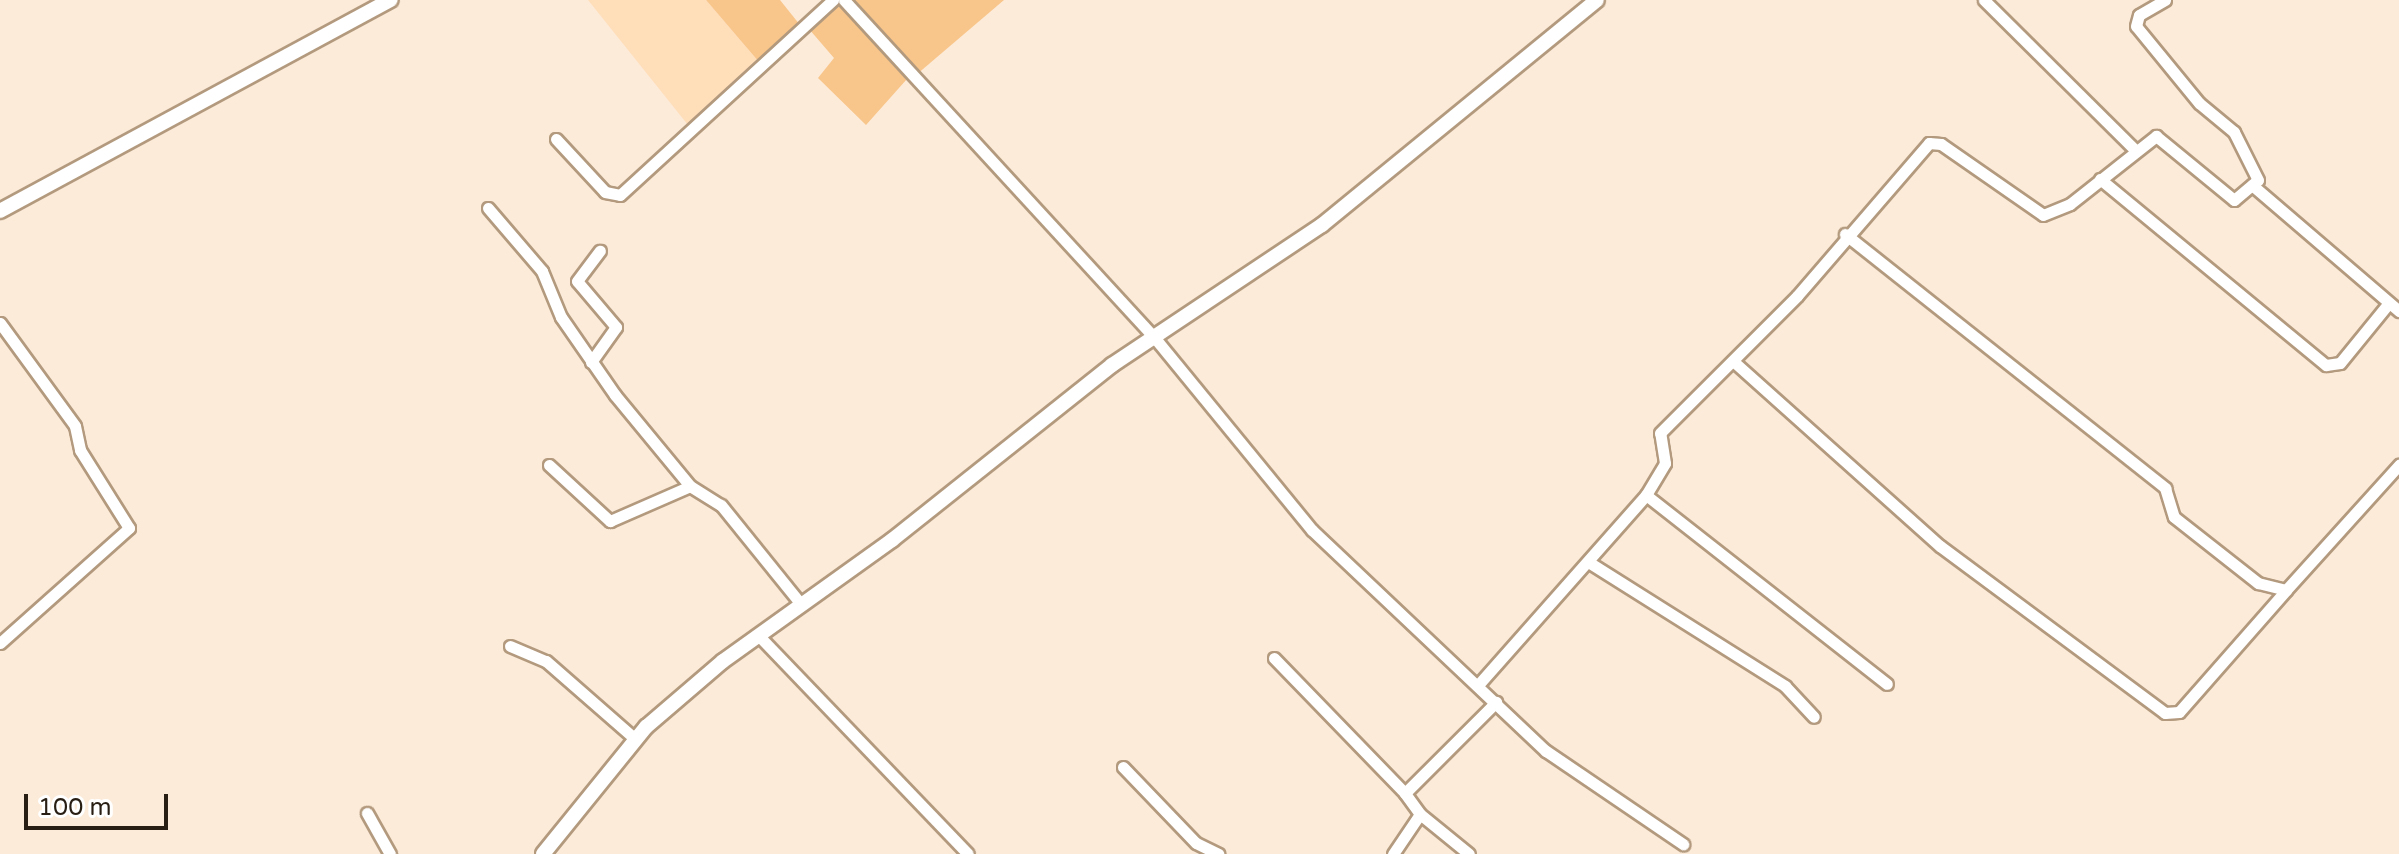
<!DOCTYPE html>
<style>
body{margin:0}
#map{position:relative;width:2399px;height:854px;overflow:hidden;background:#fcebd9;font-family:"Varela Round",sans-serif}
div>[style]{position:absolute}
.built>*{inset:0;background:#ffdeba}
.green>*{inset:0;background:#f8c58a}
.roads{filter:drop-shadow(2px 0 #b39a7e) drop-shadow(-2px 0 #b39a7e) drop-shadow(0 2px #b39a7e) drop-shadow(0 -2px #b39a7e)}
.minor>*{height:11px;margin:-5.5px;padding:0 5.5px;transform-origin:5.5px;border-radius:5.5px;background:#fff}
.tertiary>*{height:14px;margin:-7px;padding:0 7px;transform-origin:7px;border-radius:7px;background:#fff}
span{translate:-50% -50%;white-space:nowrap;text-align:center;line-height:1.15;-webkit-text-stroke:8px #fff;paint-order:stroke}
.scale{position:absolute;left:24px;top:794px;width:144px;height:36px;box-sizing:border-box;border:4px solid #281e13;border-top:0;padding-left:10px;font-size:24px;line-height:28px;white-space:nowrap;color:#281e13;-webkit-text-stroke:6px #fff;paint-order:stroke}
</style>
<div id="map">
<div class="built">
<div style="clip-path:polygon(588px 0,706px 0,759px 62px,688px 125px)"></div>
</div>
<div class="green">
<div style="clip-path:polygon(706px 0,780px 0,800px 25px,759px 62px)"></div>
<div style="clip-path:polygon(838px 0,907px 79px,866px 125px,818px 78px,834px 58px,809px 29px)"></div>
<div style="clip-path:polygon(1004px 0,916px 75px,851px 2px,854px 0)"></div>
</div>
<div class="roads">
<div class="minor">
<div style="left:844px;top:0;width:458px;rotate:47.4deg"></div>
<div style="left:1154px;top:337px;width:249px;rotate:50.7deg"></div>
<div style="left:1312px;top:530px;width:322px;rotate:43.4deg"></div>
<div style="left:1546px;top:751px;width:166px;rotate:34.2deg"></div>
<div style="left:1984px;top:0;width:213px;rotate:44.8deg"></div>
<div style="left:556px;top:139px;width:72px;rotate:47.2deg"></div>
<div style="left:605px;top:192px;width:15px;rotate:11deg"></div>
<div style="left:620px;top:195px;width:289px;rotate:-42.5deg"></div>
<div style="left:2100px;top:179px;width:293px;rotate:39.5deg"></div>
<div style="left:2326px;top:365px;width:14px;rotate:-8deg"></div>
<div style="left:2340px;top:363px;width:77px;rotate:-50.8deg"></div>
<div style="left:2252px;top:185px;width:194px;rotate:40.6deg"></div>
<div style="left:488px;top:208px;width:83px;rotate:49.4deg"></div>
<div style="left:542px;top:271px;width:50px;rotate:67.6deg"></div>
<div style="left:561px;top:317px;width:95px;rotate:55.3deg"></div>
<div style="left:615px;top:395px;width:118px;rotate:50.5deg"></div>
<div style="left:690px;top:486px;width:36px;rotate:32deg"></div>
<div style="left:721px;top:505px;width:127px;rotate:51.1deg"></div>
<div style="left:1845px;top:234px;width:409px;rotate:38.4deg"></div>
<div style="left:2165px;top:488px;width:30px;rotate:73deg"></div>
<div style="left:2174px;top:517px;width:107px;rotate:38.2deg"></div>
<div style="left:2258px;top:583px;width:29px;rotate:14deg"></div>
<div style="left:2286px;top:590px;width:169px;rotate:-47.9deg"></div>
<div style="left:0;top:323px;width:127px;rotate:53.9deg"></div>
<div style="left:75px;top:426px;width:25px;rotate:78deg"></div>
<div style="left:80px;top:450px;width:92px;rotate:57.9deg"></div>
<div style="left:129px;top:528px;width:173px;rotate:138.3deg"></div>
<div style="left:1733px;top:361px;width:278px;rotate:41.8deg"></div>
<div style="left:1940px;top:546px;width:280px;rotate:36.6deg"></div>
<div style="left:2165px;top:713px;width:14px;rotate:-4deg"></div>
<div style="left:2179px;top:712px;width:162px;rotate:-48.7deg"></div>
<div style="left:591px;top:362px;width:43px;rotate:-54.5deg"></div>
<div style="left:616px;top:327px;width:60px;rotate:-130.3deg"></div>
<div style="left:577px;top:281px;width:38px;rotate:-53deg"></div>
<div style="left:549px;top:465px;width:83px;rotate:42.6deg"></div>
<div style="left:610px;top:521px;width:87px;rotate:-23.6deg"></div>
<div style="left:1646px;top:495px;width:306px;rotate:38.1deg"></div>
<div style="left:1590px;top:563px;width:231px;rotate:32.2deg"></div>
<div style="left:1785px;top:686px;width:42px;rotate:46.9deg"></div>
<div style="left:758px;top:635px;width:303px;rotate:46.2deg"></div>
<div style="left:510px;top:646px;width:39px;rotate:23deg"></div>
<div style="left:546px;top:661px;width:118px;rotate:41.2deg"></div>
<div style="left:1274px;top:658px;width:188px;rotate:45.9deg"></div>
<div style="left:1478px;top:685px;width:254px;rotate:-48.5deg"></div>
<div style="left:1646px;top:495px;width:37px;rotate:-59deg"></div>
<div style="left:1665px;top:463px;width:30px;rotate:-99deg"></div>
<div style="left:1660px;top:433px;width:194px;rotate:-45deg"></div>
<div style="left:1797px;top:296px;width:202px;rotate:-49.2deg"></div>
<div style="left:1929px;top:143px;width:12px;rotate:5deg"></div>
<div style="left:1941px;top:144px;width:124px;rotate:34.8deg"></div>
<div style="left:2043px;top:215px;width:29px;rotate:-22deg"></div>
<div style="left:2070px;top:204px;width:110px;rotate:-38.3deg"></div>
<div style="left:2156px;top:136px;width:101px;rotate:39.4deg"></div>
<div style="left:2234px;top:200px;width:31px;rotate:-40deg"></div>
<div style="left:2258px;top:180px;width:54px;rotate:-116.6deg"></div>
<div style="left:2234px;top:132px;width:45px;rotate:-140.4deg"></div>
<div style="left:2199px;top:103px;width:99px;rotate:-129.3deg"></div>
<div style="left:2136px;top:26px;width:11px;rotate:-75deg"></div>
<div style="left:2139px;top:15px;width:30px;rotate:-30deg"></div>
<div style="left:1123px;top:767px;width:105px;rotate:46.2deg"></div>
<div style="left:1196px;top:843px;width:25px;rotate:26deg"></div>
<div style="left:367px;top:813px;width:47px;rotate:60.7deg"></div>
<div style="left:1420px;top:814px;width:63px;rotate:39.2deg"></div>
<div style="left:1393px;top:854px;width:48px;rotate:-56deg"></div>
<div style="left:1420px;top:814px;width:26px;rotate:-126deg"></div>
<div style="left:1405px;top:793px;width:129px;rotate:-45deg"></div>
</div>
<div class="tertiary">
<div style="left:0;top:211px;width:444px;rotate:-28.4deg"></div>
<div style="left:543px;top:854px;width:164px;rotate:-51deg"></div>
<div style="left:646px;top:727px;width:101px;rotate:-40.6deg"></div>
<div style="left:723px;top:661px;width:208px;rotate:-35.6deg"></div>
<div style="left:892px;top:540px;width:281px;rotate:-38.5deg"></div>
<div style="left:1112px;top:365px;width:252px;rotate:-33.7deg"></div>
<div style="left:1322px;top:225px;width:355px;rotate:-39.3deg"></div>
</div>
</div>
<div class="scale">100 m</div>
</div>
